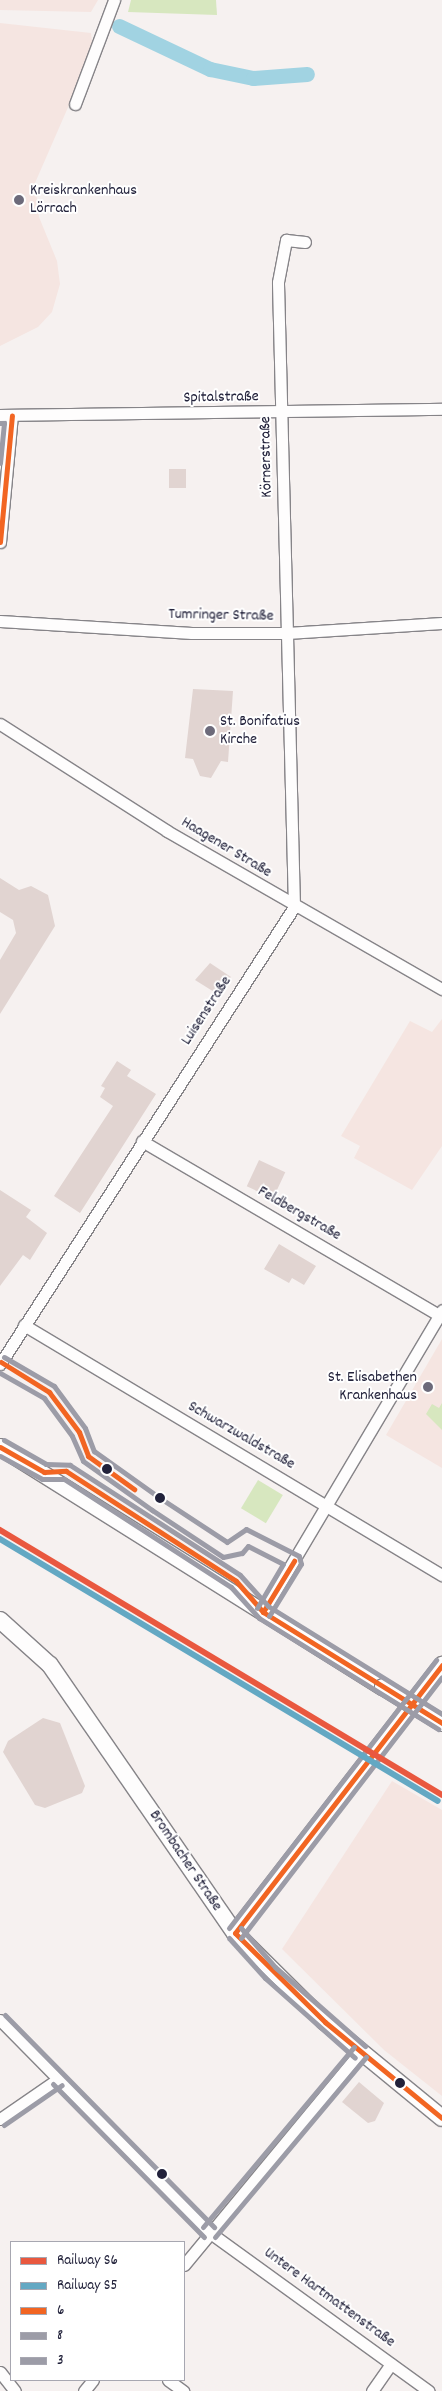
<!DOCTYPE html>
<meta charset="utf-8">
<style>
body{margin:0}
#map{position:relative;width:442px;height:2391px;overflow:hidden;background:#f6f1f0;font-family:Dekko,sans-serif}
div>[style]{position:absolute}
.built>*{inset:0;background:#f5e5e1}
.green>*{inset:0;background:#d7e7bf;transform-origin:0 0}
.canal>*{height:15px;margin:-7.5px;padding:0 7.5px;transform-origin:7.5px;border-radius:7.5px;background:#a1d3e2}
.building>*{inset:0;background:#e1d4d1;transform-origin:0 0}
.roads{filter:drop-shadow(1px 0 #868488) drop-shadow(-1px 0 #868488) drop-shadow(0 1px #868488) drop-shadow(0 -1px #868488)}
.minor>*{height:11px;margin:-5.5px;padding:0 5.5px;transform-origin:5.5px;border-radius:5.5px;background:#fefdfd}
.secondary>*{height:16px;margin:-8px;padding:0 8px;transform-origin:8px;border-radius:8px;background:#fefdfd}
.bridges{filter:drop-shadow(1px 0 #868488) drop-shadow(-1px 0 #868488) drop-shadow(0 1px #868488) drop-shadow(0 -1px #868488)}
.secondary-bridge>*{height:16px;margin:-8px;padding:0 8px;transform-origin:8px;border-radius:8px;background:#fefdfd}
.bus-1>*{height:5px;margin:-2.5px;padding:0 2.5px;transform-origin:2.5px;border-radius:2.5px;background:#f26522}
.bus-2>*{height:5px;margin:-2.5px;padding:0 2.5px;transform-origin:2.5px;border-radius:2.5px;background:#9c9ca7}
.bus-3>*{height:5px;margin:-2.5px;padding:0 2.5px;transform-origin:2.5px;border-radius:2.5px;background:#9c9ca7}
.rail-1>*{height:6px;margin:-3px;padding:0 3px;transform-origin:3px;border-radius:3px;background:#e9583f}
.rail-2>*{height:6px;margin:-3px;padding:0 3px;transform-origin:3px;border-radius:3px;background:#63a8c3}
.dots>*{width:14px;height:14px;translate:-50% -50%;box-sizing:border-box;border:2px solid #fff;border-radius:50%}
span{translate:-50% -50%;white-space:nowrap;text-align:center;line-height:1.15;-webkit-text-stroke:4px #fff;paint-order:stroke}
.poi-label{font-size:16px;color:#22223b}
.left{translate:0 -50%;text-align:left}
.right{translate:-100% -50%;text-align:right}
.street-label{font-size:16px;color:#22223b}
.legend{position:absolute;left:10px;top:2241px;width:175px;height:140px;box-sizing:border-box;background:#fff;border:1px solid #a7a7b1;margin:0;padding:6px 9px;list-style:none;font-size:15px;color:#22223b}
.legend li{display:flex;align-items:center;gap:10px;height:25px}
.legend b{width:25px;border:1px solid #a7a7b1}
</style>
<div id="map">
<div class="built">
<div style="clip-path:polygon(0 0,98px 0,91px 12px,0 10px)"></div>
<div style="clip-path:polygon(0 23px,91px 33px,93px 50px,35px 183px,39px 217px,57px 261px,60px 284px,52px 312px,38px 327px,0 346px)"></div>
<div style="clip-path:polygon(442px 1019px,442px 1146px,412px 1190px,354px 1158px,360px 1146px,341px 1136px,410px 1021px,432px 1032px)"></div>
<div style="clip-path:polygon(442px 1339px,442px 1468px,386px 1435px)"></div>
<div style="clip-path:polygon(392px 1781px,442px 1810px,442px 2096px,384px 2050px,282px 1949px)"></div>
</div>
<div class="green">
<div style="clip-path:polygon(131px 0,216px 0,217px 15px,128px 12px)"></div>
<div style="clip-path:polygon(442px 1403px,442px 1430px,426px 1414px,432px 1404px,439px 1408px)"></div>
<div style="left:258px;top:1480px;width:29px;height:33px;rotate:31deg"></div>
</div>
<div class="canal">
<div style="left:119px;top:26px;width:101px;rotate:25.3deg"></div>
<div style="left:210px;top:69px;width:44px;rotate:11.8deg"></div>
<div style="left:253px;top:78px;width:54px;rotate:-4.2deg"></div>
</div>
<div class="building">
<div style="left:186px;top:469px;width:19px;height:17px;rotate:90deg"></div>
<div style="clip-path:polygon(193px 689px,233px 691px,228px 762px,221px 761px,211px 778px,200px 776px,193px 759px,185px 758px)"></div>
<div style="clip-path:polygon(0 878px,19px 890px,31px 886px,48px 895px,55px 926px,0 1014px,0 960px,16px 933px,13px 920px,0 912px)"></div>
<div style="clip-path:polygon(210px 963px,231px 977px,219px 995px,195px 980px)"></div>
<div style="clip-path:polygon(117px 1061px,131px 1070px,127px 1076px,156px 1094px,80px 1213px,54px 1196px,113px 1106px,100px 1097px,105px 1088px,101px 1086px)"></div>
<div style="left:259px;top:1160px;width:29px;height:29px;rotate:25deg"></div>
<div style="clip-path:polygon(0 1190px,31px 1210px,26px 1217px,47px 1233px,30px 1260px,23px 1255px,0 1286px)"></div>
<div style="clip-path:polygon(279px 1244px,316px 1266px,304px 1285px,292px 1278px,289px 1283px,264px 1269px)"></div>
<div style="clip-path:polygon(43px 1718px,60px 1723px,85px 1786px,82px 1793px,45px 1808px,35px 1805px,3px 1752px,8px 1741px)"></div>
<div style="clip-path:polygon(359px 2082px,384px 2103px,375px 2121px,368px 2123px,342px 2102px)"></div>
</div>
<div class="roads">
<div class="minor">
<div style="left:75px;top:104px;width:111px;rotate:-69.4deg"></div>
<div style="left:0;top:415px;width:442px;rotate:-0.8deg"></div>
<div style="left:0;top:542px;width:127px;rotate:-84.6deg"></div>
<div style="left:0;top:621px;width:192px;rotate:3.6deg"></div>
<div style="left:192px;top:633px;width:95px"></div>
<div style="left:287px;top:633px;width:155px;rotate:-3.7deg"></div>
<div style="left:0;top:724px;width:198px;rotate:32.6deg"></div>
<div style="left:167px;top:831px;width:317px;rotate:29.9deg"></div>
<div style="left:142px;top:1141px;width:344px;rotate:30.4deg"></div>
<div style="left:24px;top:1325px;width:487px;rotate:30.9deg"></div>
<div style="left:0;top:1364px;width:543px;rotate:-57.25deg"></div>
<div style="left:294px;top:907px;width:625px;rotate:-91.47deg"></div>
<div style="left:278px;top:282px;width:43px;rotate:-79.2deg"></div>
<div style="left:286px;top:240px;width:19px;rotate:6deg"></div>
<div style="left:263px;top:1612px;width:351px;rotate:-59.3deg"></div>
<div style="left:0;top:2020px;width:298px;rotate:45.4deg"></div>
<div style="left:209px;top:2232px;width:271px;rotate:35.9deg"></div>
<div style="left:0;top:2119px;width:70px;rotate:-34.6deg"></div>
<div style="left:184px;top:2265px;width:276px;rotate:-50.4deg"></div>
<div style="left:0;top:2372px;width:24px;rotate:52deg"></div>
<div style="left:168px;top:2380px;width:19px;rotate:36deg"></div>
<div style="left:84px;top:2391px;width:14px;rotate:-51deg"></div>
<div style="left:372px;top:2391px;width:33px;rotate:-55deg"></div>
</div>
<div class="secondary">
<div style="left:0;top:1447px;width:452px;rotate:32.1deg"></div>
<div style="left:0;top:1620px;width:67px;rotate:42deg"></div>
<div style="left:50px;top:1665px;width:326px;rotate:55.4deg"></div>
<div style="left:235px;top:1933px;width:127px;rotate:44.7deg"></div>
<div style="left:325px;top:2022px;width:151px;rotate:39.4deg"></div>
<div style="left:235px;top:1933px;width:339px;rotate:-52.3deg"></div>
</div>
</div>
<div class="bridges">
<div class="secondary-bridge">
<div style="left:383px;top:1687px;width:69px;rotate:31.4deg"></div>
</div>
</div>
<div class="bus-1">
<div style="left:0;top:542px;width:127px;rotate:-84.6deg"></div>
<div style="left:1px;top:1362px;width:57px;rotate:32deg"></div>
<div style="left:49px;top:1392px;width:50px;rotate:53.1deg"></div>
<div style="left:79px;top:1432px;width:26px;rotate:69deg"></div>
<div style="left:88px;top:1456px;width:57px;rotate:35.7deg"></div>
<div style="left:0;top:1447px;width:51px;rotate:29.6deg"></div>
<div style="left:44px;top:1472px;width:22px;rotate:-3deg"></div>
<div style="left:66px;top:1471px;width:202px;rotate:32.9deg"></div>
<div style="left:236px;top:1581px;width:41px;rotate:48.9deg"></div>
<div style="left:263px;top:1612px;width:211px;rotate:31.8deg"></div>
<div style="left:263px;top:1612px;width:60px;rotate:-58.7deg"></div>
<div style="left:235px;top:1933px;width:339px;rotate:-52.3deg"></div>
<div style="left:235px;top:1933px;width:127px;rotate:44.7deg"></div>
<div style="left:325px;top:2022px;width:151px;rotate:39.4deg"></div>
</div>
<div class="bus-2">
<div style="left:0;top:423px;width:4px"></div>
<div style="left:4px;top:423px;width:40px;rotate:95.7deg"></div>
<div style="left:0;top:1373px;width:51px;rotate:29.6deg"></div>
<div style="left:44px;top:1398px;width:47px;rotate:53.6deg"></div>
<div style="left:72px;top:1436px;width:27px;rotate:66deg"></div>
<div style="left:83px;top:1461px;width:85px;rotate:35.4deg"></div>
<div style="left:152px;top:1510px;width:85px;rotate:33.5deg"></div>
<div style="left:223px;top:1557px;width:19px;rotate:-12deg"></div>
<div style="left:242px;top:1553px;width:9px;rotate:-49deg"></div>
<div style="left:248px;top:1546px;width:39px;rotate:27deg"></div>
<div style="left:283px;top:1564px;width:51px;rotate:120.6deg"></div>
<div style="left:0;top:1456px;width:48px;rotate:28.7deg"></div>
<div style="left:42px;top:1479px;width:22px"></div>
<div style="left:64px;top:1479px;width:199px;rotate:32.9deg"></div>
<div style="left:231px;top:1587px;width:42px;rotate:47.9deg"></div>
<div style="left:259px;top:1618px;width:211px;rotate:31.8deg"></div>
<div style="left:229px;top:1938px;width:54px;rotate:48deg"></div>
<div style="left:265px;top:1978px;width:120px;rotate:41.6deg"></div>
<div style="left:241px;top:1938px;width:329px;rotate:-52.4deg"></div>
<div style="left:53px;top:2084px;width:215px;rotate:45.4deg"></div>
<div style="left:4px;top:2125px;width:70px;rotate:-34.6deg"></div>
<div style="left:215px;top:2237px;width:235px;rotate:-50deg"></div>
</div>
<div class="bus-3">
<div style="left:4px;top:1357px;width:58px;rotate:30.1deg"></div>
<div style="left:54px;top:1386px;width:52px;rotate:53.6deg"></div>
<div style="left:85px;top:1428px;width:25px;rotate:69deg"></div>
<div style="left:94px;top:1451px;width:81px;rotate:35.5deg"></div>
<div style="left:160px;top:1498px;width:80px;rotate:33.3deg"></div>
<div style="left:227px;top:1542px;width:23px;rotate:-34deg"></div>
<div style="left:246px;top:1529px;width:59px;rotate:27deg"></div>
<div style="left:299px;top:1556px;width:8px;rotate:76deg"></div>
<div style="left:301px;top:1564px;width:61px;rotate:121.6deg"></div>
<div style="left:4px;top:1440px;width:48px;rotate:29.7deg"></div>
<div style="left:46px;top:1464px;width:24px;rotate:2deg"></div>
<div style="left:70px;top:1465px;width:202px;rotate:32.9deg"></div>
<div style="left:240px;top:1575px;width:42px;rotate:47.9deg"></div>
<div style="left:268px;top:1606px;width:205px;rotate:31.8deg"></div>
<div style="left:229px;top:1928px;width:339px;rotate:-52.3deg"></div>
<div style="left:241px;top:1928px;width:52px;rotate:48.9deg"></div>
<div style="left:275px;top:1967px;width:120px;rotate:41.3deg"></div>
<div style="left:5px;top:2015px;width:298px;rotate:45.4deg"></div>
<div style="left:203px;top:2227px;width:235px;rotate:-50deg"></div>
</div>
<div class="rail-1">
<div style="left:0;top:1530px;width:515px;rotate:30.94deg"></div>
</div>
<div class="rail-2">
<div style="left:0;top:1539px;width:510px;rotate:30.89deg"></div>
</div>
<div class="dots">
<div style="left:19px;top:200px;background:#6c6a7a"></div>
<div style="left:210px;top:731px;background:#6c6a7a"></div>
<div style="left:428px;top:1387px;background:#6c6a7a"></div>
<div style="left:107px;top:1469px;background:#22223b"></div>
<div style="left:160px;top:1498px;background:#22223b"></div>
<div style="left:400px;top:2083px;background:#22223b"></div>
<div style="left:162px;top:2174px;background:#22223b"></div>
</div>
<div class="poi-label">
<span class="left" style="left:30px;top:200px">Kreiskrankenhaus<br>Lörrach</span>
<span class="left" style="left:220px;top:731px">St. Bonifatius<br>Kirche</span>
<span class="right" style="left:417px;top:1387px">St. Elisabethen<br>Krankenhaus</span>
</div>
<div class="street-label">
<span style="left:221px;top:398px;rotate:-1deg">Spitalstraße</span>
<span style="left:267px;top:457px;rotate:-91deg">Körnerstraße</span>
<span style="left:221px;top:616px;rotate:1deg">Tumringer Straße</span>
<span style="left:226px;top:848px;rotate:31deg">Haagener Straße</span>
<span style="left:207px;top:1011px;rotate:-57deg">Luisenstraße</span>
<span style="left:299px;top:1214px;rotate:30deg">Feldbergstraße</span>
<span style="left:241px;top:1436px;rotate:30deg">Schwarzwaldstraße</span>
<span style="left:185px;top:1861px;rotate:56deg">Brombacher Straße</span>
<span style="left:329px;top:2298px;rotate:36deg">Untere Hartmattenstraße</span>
</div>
<ul class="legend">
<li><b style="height:6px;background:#e9583f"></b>Railway S6</li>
<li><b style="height:6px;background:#63a8c3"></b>Railway S5</li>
<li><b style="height:6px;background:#f26522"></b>6</li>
<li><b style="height:6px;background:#9c9ca7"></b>8</li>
<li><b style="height:6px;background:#9c9ca7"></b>3</li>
</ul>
</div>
